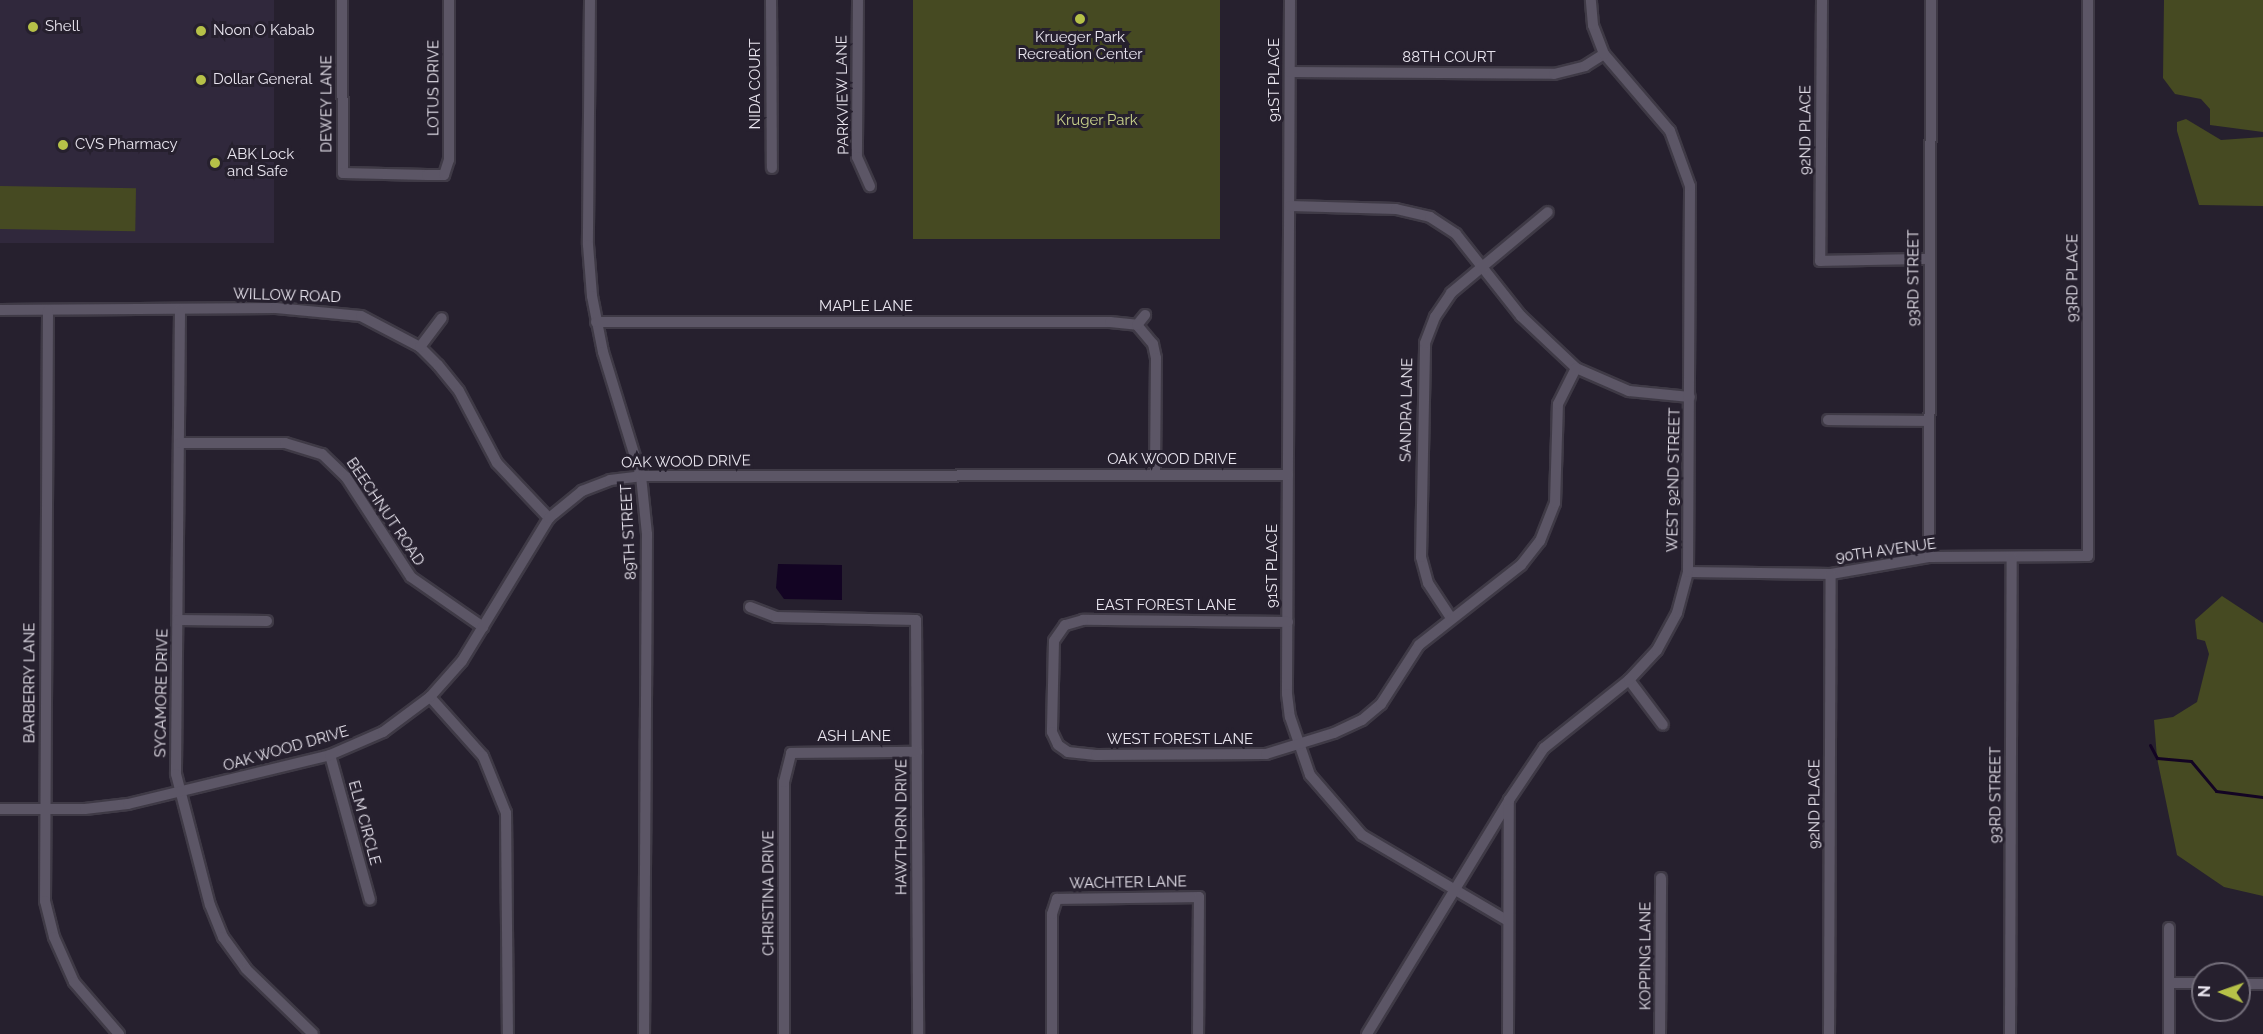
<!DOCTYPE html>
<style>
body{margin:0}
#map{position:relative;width:2263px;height:1034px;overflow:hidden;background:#26202e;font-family:Raleway,sans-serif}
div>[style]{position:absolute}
.built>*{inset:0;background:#30283c;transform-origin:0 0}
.green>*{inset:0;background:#464a22;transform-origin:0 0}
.water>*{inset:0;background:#130423}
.stream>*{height:3px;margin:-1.5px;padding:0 1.5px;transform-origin:1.5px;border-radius:1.5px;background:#130423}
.roads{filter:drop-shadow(2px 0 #3f3a46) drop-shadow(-2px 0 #3f3a46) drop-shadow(0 2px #3f3a46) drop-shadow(0 -2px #3f3a46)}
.minor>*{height:10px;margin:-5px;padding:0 5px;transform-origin:5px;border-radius:5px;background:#5c5666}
.dots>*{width:16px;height:16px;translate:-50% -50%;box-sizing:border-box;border:3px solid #26202e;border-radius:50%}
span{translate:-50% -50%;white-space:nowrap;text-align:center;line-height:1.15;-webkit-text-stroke:6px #26202e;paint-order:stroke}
.poi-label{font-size:15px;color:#e9e5ef}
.left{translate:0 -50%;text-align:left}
.street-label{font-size:15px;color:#e9e5ef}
.park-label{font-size:15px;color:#cad38b}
.north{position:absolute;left:2191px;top:962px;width:60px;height:60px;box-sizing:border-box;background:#26202e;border:2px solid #746f7b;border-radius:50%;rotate:272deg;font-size:16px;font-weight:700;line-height:24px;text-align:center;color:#e9e5ef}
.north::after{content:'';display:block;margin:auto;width:21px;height:27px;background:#b6c148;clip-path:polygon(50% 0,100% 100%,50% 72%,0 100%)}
</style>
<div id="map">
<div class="built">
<div style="left:0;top:0;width:274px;height:243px"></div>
</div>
<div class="green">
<div style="left:913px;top:0;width:307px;height:239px"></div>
<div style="clip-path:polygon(2164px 0,2263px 0,2263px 132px,2210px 125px,2210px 109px,2201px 99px,2175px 94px,2163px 78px)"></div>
<div style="clip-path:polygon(2186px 119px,2221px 140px,2263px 137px,2263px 206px,2199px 205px,2177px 131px,2177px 122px)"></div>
<div style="left:0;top:186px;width:136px;height:43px;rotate:1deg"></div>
<div style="clip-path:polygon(2222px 596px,2263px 623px,2263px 896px,2224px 887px,2177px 855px,2157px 758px,2154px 720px,2173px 717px,2197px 702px,2209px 654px,2205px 641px,2197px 639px,2195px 620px)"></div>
</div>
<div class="water">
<div style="clip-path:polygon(778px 564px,842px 565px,842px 600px,784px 599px,776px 588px)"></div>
</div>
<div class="stream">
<div style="left:2150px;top:745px;width:15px;rotate:62deg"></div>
<div style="left:2157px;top:758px;width:34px;rotate:5deg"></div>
<div style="left:2191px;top:761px;width:39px;rotate:50deg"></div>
<div style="left:2216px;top:791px;width:47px;rotate:7.3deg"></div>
</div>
<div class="roads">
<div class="minor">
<div style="left:342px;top:0;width:173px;rotate:89.7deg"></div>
<div style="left:343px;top:173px;width:84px;rotate:1.4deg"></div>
<div style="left:427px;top:175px;width:17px"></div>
<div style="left:444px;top:175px;width:16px;rotate:-72deg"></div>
<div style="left:449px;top:160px;width:160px;rotate:-90deg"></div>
<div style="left:590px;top:0;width:245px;rotate:90.5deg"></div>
<div style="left:588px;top:245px;width:51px;rotate:85.5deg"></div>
<div style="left:592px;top:296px;width:57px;rotate:78.9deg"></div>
<div style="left:603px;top:352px;width:130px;rotate:73deg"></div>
<div style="left:641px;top:476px;width:58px;rotate:84.1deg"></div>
<div style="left:647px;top:534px;width:500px;rotate:90.34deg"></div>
<div style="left:771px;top:0;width:168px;rotate:89.7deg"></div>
<div style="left:858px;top:0;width:157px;rotate:90.4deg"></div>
<div style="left:857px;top:157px;width:32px;rotate:66deg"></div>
<div style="left:1290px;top:0;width:694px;rotate:90.25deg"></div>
<div style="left:1287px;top:694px;width:23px;rotate:83deg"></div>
<div style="left:1290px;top:717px;width:61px;rotate:71deg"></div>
<div style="left:1310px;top:775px;width:79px;rotate:49.1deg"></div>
<div style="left:1362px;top:835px;width:169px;rotate:30.5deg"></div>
<div style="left:1822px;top:0;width:261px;rotate:90.4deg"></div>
<div style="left:1820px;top:261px;width:109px;rotate:-1.1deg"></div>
<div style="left:1290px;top:72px;width:264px;rotate:0.4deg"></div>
<div style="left:1554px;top:74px;width:32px;rotate:-14deg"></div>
<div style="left:1585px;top:66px;width:22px;rotate:-32deg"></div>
<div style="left:1290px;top:206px;width:106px;rotate:1.6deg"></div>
<div style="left:1396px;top:209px;width:35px;rotate:13deg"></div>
<div style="left:1430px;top:217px;width:31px;rotate:33deg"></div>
<div style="left:1456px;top:234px;width:105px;rotate:51.6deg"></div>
<div style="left:1521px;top:316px;width:76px;rotate:43.4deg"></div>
<div style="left:1576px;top:368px;width:58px;rotate:23.5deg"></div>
<div style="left:1629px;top:391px;width:61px;rotate:5.6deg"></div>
<div style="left:0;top:310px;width:276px;rotate:-0.4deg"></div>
<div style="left:276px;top:308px;width:85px;rotate:5.4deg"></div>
<div style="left:361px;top:316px;width:67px;rotate:27.7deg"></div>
<div style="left:420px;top:347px;width:25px;rotate:45deg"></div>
<div style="left:438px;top:365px;width:33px;rotate:51deg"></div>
<div style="left:459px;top:391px;width:81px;rotate:62.2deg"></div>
<div style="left:497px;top:463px;width:76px;rotate:46.6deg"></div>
<div style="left:48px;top:310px;width:591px;rotate:90.29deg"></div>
<div style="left:45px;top:901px;width:37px;rotate:76deg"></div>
<div style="left:54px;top:937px;width:49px;rotate:66deg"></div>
<div style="left:74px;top:982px;width:69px;rotate:49.1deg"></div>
<div style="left:180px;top:310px;width:464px;rotate:90.5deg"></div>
<div style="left:176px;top:774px;width:135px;rotate:75.5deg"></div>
<div style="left:210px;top:905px;width:35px;rotate:68deg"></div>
<div style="left:223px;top:937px;width:39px;rotate:54deg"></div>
<div style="left:246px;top:969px;width:93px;rotate:44.1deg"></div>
<div style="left:596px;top:322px;width:514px"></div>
<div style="left:1110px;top:322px;width:27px;rotate:6deg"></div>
<div style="left:1137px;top:325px;width:25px;rotate:50deg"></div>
<div style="left:1153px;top:344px;width:14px;rotate:78deg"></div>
<div style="left:1156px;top:358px;width:116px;rotate:90.5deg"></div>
<div style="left:1137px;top:325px;width:13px;rotate:-51deg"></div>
<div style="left:420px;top:347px;width:36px;rotate:-53deg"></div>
<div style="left:1828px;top:420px;width:101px;rotate:0.6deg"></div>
<div style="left:180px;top:443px;width:105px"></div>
<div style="left:285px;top:443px;width:39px;rotate:17deg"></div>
<div style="left:322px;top:454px;width:33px;rotate:44deg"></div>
<div style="left:346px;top:477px;width:119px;rotate:57deg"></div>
<div style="left:411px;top:577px;width:88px;rotate:34.8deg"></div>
<div style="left:1929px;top:557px;width:557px;rotate:-89.79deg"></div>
<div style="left:1688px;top:572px;width:143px;rotate:0.8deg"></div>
<div style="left:1831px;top:574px;width:99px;rotate:-9.8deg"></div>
<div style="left:1929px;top:557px;width:159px;rotate:-0.4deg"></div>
<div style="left:2088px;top:556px;width:556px;rotate:-90deg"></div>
<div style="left:750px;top:607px;width:28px;rotate:21deg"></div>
<div style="left:776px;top:617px;width:140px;rotate:1.2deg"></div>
<div style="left:916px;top:620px;width:414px;rotate:89.7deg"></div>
<div style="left:1451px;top:618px;width:42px;rotate:-123.3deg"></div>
<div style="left:1428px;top:583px;width:27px;rotate:-105deg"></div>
<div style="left:1421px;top:557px;width:214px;rotate:-88.9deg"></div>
<div style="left:1425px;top:343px;width:28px;rotate:-69deg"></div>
<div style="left:1435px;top:317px;width:29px;rotate:-56deg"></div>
<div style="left:1451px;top:293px;width:126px;rotate:-39.9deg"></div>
<div style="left:178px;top:620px;width:89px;rotate:0.6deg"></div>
<div style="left:1288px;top:622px;width:205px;rotate:-179.4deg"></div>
<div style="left:1083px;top:620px;width:19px;rotate:164deg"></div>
<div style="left:1065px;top:625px;width:19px;rotate:125deg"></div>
<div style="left:1054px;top:641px;width:91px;rotate:91.3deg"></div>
<div style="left:1052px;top:732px;width:14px;rotate:65deg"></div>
<div style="left:1058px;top:745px;width:12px;rotate:35deg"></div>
<div style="left:1068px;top:752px;width:28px;rotate:6deg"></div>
<div style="left:1096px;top:755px;width:170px;rotate:-0.3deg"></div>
<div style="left:1266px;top:754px;width:71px;rotate:-17.2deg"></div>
<div style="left:1334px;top:733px;width:31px;rotate:-25deg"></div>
<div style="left:1362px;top:720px;width:25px;rotate:-40deg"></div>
<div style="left:1381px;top:704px;width:70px;rotate:-57.2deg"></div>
<div style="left:1419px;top:645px;width:130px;rotate:-38.1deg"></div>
<div style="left:1521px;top:565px;width:31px;rotate:-52deg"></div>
<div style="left:1540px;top:541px;width:41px;rotate:-68.5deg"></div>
<div style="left:1555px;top:503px;width:99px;rotate:-88.3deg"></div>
<div style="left:1558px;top:404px;width:40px;rotate:-63.4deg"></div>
<div style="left:1629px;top:680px;width:56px;rotate:52.9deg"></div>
<div style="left:430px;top:697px;width:79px;rotate:48.1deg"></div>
<div style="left:483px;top:756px;width:61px;rotate:68deg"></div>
<div style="left:506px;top:813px;width:221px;rotate:89.5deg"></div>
<div style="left:330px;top:755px;width:150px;rotate:74.6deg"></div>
<div style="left:0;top:809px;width:85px"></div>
<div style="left:85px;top:809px;width:43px;rotate:-6.6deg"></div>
<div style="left:128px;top:804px;width:208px;rotate:-13.6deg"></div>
<div style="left:330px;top:755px;width:58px;rotate:-23.5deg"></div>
<div style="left:383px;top:732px;width:59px;rotate:-36.7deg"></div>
<div style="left:430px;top:697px;width:48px;rotate:-48.4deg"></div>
<div style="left:462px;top:661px;width:167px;rotate:-58.7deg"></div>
<div style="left:549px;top:518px;width:43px;rotate:-39.3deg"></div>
<div style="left:582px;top:491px;width:30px;rotate:-21deg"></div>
<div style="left:610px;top:480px;width:31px;rotate:-7deg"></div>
<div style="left:641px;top:476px;width:647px;rotate:-0.09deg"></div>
<div style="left:2169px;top:983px;width:34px"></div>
<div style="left:2239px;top:984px;width:24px"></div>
<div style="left:784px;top:1034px;width:252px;rotate:-90deg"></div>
<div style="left:784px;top:782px;width:30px;rotate:-76deg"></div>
<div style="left:791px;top:753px;width:126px;rotate:-0.5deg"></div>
<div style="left:1052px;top:1034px;width:120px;rotate:-90deg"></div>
<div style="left:1052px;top:914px;width:16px;rotate:-72deg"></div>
<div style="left:1057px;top:899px;width:142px;rotate:-0.8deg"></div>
<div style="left:1199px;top:897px;width:137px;rotate:90.4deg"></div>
<div style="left:1367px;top:1034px;width:274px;rotate:-58.7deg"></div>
<div style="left:1508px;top:1034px;width:234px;rotate:-89.8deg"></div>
<div style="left:1509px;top:800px;width:63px;rotate:-56.1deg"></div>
<div style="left:1544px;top:748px;width:109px;rotate:-38.7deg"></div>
<div style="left:1629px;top:680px;width:41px;rotate:-47deg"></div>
<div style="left:1657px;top:650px;width:42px;rotate:-61.6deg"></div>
<div style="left:1677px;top:613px;width:42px;rotate:-75deg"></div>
<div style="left:1688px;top:572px;width:386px;rotate:-89.7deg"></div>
<div style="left:1690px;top:186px;width:59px;rotate:-110deg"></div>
<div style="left:1670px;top:131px;width:101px;rotate:-130.6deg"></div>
<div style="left:1604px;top:54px;width:31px;rotate:-111deg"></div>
<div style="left:1593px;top:25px;width:25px;rotate:-95deg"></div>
<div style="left:1660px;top:1034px;width:156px;rotate:-89.6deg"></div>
<div style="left:1829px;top:1034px;width:460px;rotate:-89.8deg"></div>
<div style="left:2010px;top:1034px;width:477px;rotate:-89.8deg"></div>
<div style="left:2169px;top:1034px;width:106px;rotate:-90deg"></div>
</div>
</div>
<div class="dots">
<div style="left:1080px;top:19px;background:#b6c148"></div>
<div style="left:33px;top:27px;background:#b6c148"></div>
<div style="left:201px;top:31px;background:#b6c148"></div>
<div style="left:201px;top:80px;background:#b6c148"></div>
<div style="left:63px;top:145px;background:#b6c148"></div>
<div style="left:215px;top:163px;background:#b6c148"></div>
</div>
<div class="poi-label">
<span class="left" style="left:45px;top:27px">Shell</span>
<span class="left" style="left:213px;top:31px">Noon O Kabab</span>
<span style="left:1080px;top:46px">Krueger Park<br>Recreation Center</span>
<span class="left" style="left:213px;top:80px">Dollar General</span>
<span class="left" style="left:75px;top:145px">CVS Pharmacy</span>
<span class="left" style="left:227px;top:163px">ABK Lock<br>and Safe</span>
</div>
<div class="street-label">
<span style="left:1449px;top:58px">88TH COURT</span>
<span style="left:1275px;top:80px;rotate:-90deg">91ST PLACE</span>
<span style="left:756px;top:84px;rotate:-90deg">NIDA COURT</span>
<span style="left:434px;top:88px;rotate:-90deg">LOTUS DRIVE</span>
<span style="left:843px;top:95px;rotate:-91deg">PARKVIEW LANE</span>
<span style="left:327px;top:104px;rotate:-90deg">DEWEY LANE</span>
<span style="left:1806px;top:130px;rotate:-90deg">92ND PLACE</span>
<span style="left:1914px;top:278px;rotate:-90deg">93RD STREET</span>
<span style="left:2073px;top:278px;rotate:-90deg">93RD PLACE</span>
<span style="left:287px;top:296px;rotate:2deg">WILLOW ROAD</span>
<span style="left:866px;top:307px">MAPLE LANE</span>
<span style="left:1407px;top:410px;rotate:-89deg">SANDRA LANE</span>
<span style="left:1172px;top:460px">OAK WOOD DRIVE</span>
<span style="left:686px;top:462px;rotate:-1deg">OAK WOOD DRIVE</span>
<span style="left:1674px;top:480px;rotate:-89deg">WEST 92ND STREET</span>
<span style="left:385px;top:512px;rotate:56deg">BEECHNUT ROAD</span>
<span style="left:629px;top:532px;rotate:-93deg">89TH STREET</span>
<span style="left:1886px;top:551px;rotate:-8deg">90TH AVENUE</span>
<span style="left:1273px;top:566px;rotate:-90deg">91ST PLACE</span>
<span style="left:1166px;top:606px">EAST FOREST LANE</span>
<span style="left:30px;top:683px;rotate:-90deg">BARBERRY LANE</span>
<span style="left:162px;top:693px;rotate:-89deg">SYCAMORE DRIVE</span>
<span style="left:854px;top:737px">ASH LANE</span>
<span style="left:1180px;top:740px">WEST FOREST LANE</span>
<span style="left:286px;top:749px;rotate:-16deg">OAK WOOD DRIVE</span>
<span style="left:1996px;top:795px;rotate:-90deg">93RD STREET</span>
<span style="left:1815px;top:804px;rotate:-90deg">92ND PLACE</span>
<span style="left:364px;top:823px;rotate:75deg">ELM CIRCLE</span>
<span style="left:902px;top:827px;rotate:-90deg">HAWTHORN DRIVE</span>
<span style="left:1128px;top:883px;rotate:-1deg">WACHTER LANE</span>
<span style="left:769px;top:893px;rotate:-90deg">CHRISTINA DRIVE</span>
<span style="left:1646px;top:956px;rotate:-90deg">KOPPING LANE</span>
</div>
<div class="park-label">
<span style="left:1097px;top:121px">Kruger Park</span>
</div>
<div class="north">N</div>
</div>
